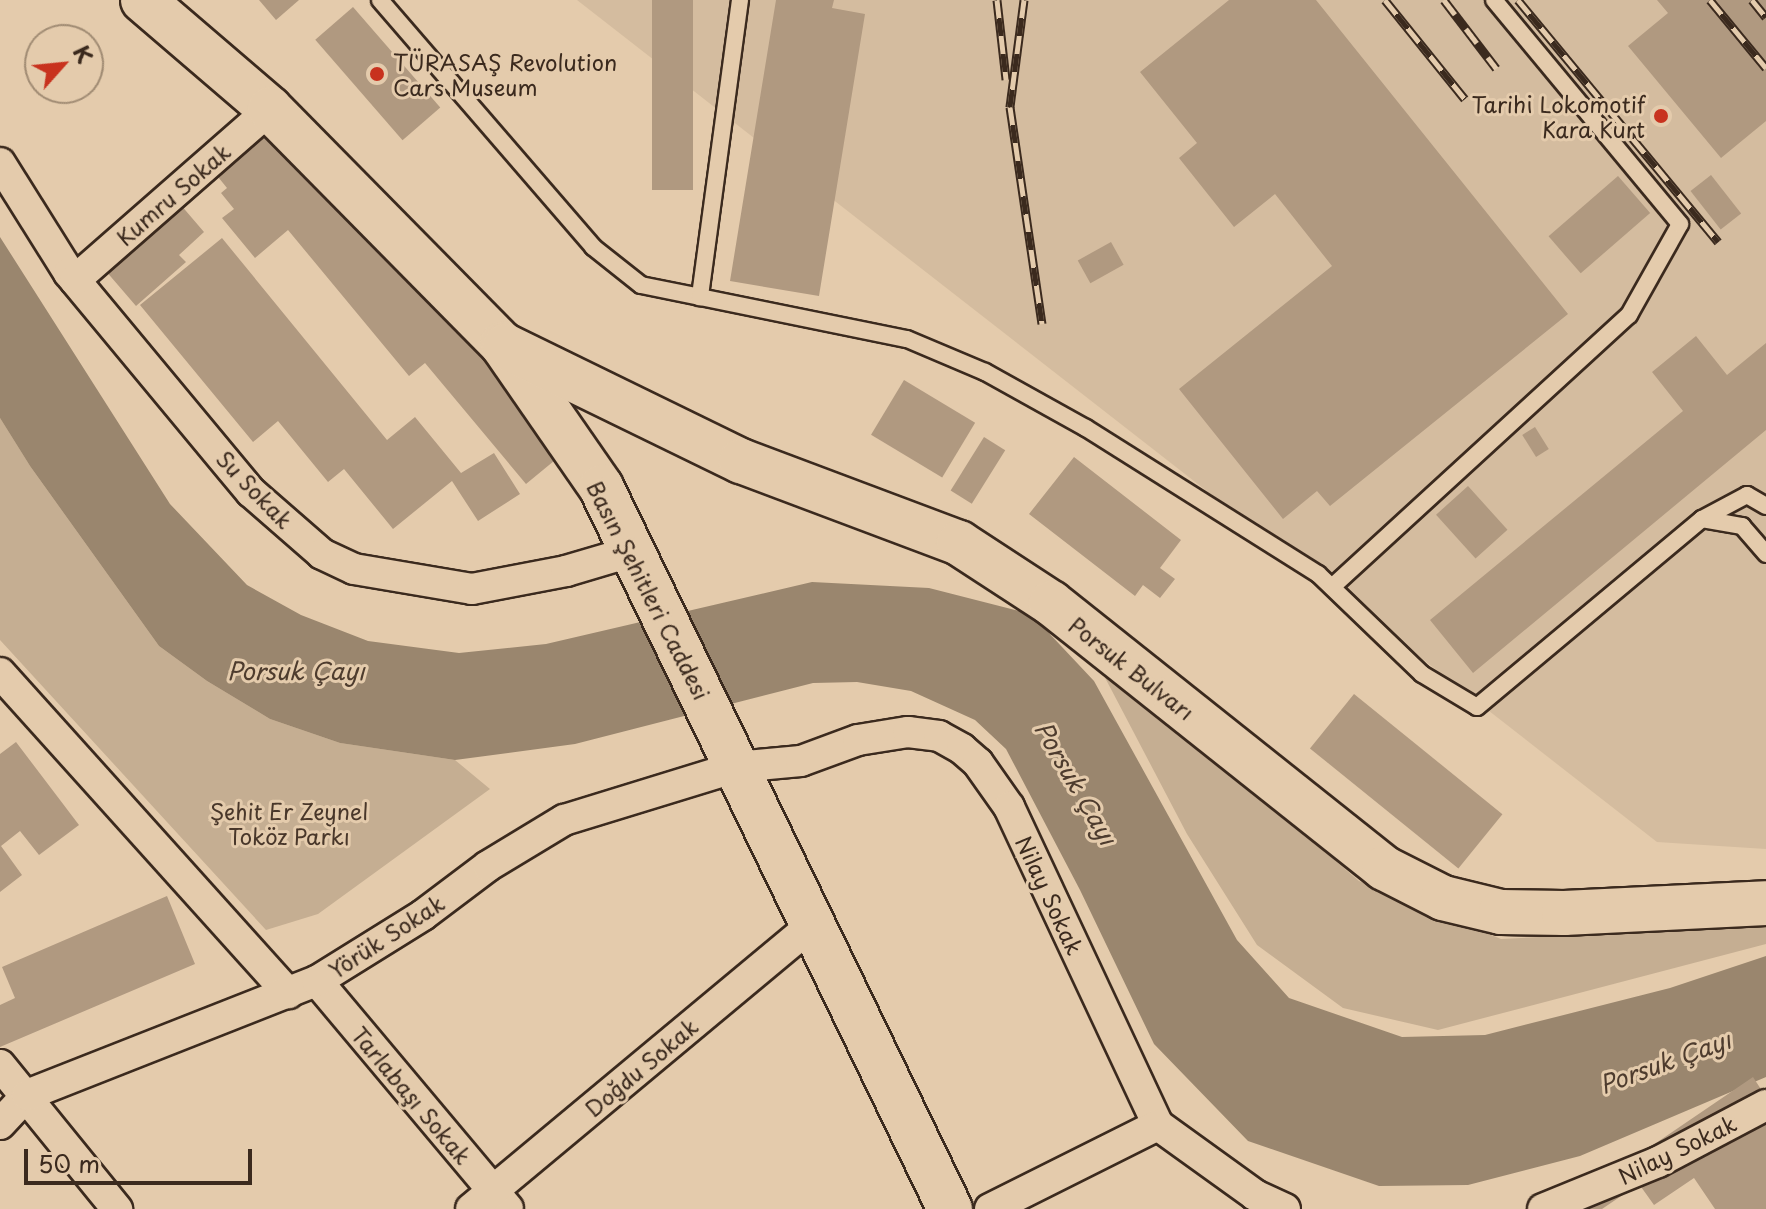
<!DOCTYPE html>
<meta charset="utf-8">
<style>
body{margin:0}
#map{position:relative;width:1766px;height:1209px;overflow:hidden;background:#e4cbac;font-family:"Playpen Sans",sans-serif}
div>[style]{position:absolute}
.built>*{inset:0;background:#d4bc9f}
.green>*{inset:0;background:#c5ae92}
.water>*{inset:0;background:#9a866e}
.building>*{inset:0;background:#b09980;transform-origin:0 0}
.roads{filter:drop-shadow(2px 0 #3b2a1e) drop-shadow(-2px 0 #3b2a1e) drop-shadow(0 2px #3b2a1e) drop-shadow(0 -2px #3b2a1e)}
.service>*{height:16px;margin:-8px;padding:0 8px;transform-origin:8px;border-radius:8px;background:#e4cbac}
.minor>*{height:30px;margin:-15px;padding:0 15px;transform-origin:15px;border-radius:15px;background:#e4cbac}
.secondary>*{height:44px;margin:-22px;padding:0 22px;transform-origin:22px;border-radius:22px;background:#e4cbac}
.rail>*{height:9px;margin-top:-4.5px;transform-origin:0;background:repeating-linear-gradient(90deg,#e4cbac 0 18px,#3b2a1e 0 36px);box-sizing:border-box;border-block:2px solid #3b2a1e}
.dots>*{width:22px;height:22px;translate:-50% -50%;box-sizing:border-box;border:4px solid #e4cbac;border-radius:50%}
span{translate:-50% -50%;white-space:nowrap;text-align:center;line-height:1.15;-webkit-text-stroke:6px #e4cbac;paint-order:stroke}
.poi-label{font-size:22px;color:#3b2a1e}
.left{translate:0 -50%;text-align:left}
.right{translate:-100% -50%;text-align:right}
.street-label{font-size:22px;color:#3b2a1e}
.park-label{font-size:22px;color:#49372a}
.water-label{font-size:24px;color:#4e3c2e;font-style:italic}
.north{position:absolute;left:24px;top:24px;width:80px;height:80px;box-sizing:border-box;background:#e4cbac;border:2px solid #a08b73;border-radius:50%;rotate:63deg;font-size:22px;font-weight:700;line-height:32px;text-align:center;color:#3b2a1e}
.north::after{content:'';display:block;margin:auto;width:28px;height:36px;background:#c8321e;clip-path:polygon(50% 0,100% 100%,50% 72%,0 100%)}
.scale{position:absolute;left:24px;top:1149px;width:228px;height:36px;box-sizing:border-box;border:4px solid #3b2a1e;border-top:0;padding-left:10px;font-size:24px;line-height:28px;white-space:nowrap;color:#3b2a1e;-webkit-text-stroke:6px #e4cbac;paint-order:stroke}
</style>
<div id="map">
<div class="built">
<div style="clip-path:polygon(577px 0,1766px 0,1766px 849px,1657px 842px)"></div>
</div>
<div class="green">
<div style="clip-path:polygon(0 418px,30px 466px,159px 646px,207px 681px,270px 719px,340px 743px,455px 760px,490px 789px,318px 914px,266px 930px,0 640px)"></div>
<div style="clip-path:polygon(1101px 670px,1135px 690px,1359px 881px,1501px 939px,1766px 926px,1766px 944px,1438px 1030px,1343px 1008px,1257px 945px,1187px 834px)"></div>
</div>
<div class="water">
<div style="clip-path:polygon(0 237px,170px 504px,247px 585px,301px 615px,368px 641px,459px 653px,546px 644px,812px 582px,929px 588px,1031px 614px,1094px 681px,1237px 940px,1289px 998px,1402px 1037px,1485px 1035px,1670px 988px,1766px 956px,1766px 1077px,1580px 1156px,1468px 1185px,1379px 1186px,1248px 1141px,1154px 1044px,1080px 890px,1006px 749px,975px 720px,911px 691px,857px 682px,813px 683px,575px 744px,455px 760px,340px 743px,270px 719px,207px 681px,159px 646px,30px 466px,0 418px)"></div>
</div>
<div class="building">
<div style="clip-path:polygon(259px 0,299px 0,276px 20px)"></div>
<div style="left:652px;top:0;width:41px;height:190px"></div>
<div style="clip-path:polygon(776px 0,834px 0,832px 8px,865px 14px,819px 296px,730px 281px)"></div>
<div style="clip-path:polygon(1229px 0,1316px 0,1568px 314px,1330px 506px,1317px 491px,1283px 519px,1179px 389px,1332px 266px,1275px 194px,1234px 227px,1179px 158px,1197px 143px,1140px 72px)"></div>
<div style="clip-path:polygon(1657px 0,1766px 0,1766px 121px,1721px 158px,1628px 46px,1668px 13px)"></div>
<div style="left:353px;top:7px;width:133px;height:50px;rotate:49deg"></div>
<div style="clip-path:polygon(268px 93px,577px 442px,526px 484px,425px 363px,409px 376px,288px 230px,255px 258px,222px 218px,234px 209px,221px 193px,227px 188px,197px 151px)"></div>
<div style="left:1711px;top:175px;width:49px;height:26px;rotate:52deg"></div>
<div style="left:1618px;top:176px;width:49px;height:92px;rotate:49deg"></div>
<div style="clip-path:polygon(168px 190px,204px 232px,179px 255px,186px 262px,136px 306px,93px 256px)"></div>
<div style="clip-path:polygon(222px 238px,387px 440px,415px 417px,461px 473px,494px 453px,520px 494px,478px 521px,452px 481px,393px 529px,344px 469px,328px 482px,278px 421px,253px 442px,140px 305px)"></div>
<div style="left:1111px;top:242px;width:26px;height:38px;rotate:61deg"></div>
<div style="clip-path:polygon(1696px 336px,1727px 375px,1766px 343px,1766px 430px,1473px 673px,1430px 620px,1683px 411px,1652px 372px)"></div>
<div style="left:904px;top:380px;width:83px;height:64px;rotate:31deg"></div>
<div style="left:1535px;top:427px;width:26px;height:15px;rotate:58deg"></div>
<div style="left:984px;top:437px;width:25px;height:63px;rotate:32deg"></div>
<div style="clip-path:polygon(1074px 457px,1181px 540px,1160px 568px,1175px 579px,1160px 598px,1143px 585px,1135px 596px,1029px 514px)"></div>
<div style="left:1468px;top:486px;width:59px;height:43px;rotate:48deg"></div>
<div style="left:1354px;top:694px;width:191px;height:70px;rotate:39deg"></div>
<div style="clip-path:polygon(16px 742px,79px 825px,39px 855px,20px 831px,1px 846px,22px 875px,0 892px,0 754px)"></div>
<div style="clip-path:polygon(167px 896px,195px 964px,0 1047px,0 1005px,15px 998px,2px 967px)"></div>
<div style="clip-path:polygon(1753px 1077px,1766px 1097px,1766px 1209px,1715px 1209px,1694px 1178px,1654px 1205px,1639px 1184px,1602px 1209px,1559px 1209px)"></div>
</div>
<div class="roads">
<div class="service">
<div style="left:380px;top:0;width:326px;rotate:49.2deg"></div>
<div style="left:593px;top:247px;width:61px;rotate:38.4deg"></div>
<div style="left:641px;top:285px;width:60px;rotate:11.5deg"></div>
<div style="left:740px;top:0;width:300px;rotate:97.7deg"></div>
<div style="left:700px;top:297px;width:211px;rotate:11.5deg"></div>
<div style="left:907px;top:339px;width:85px;rotate:22.9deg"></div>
<div style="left:985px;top:372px;width:115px;rotate:29deg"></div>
<div style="left:1086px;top:428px;width:274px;rotate:32.2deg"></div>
<div style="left:1318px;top:574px;width:144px;rotate:43.9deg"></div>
<div style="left:1422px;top:674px;width:64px;rotate:31deg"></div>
<div style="left:1477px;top:707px;width:293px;rotate:-39.9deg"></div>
<div style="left:1702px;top:519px;width:41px;rotate:9.9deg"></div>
<div style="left:1742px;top:526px;width:37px;rotate:49deg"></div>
<div style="left:1702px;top:519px;width:51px;rotate:-28.1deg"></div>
<div style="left:1747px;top:495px;width:22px;rotate:30deg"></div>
<div style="left:1332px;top:587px;width:403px;rotate:-42.5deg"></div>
<div style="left:1629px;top:315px;width:104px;rotate:-60.7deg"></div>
<div style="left:1680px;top:224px;width:291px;rotate:-129.7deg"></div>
</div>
<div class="minor">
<div style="left:0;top:163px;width:130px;rotate:57.9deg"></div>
<div style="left:69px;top:273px;width:285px;rotate:50.3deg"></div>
<div style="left:251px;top:492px;width:94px;rotate:41.1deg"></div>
<div style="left:322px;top:554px;width:35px;rotate:25deg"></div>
<div style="left:354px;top:569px;width:120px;rotate:9.6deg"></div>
<div style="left:472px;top:589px;width:96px;rotate:-10.8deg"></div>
<div style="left:566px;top:571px;width:71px;rotate:-16.4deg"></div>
<div style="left:75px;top:280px;width:259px;rotate:-41.2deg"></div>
<div style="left:0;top:673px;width:431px;rotate:48deg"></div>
<div style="left:317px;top:981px;width:297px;rotate:50deg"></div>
<div style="left:0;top:1065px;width:186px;rotate:50.9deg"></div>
<div style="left:0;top:1124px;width:40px;rotate:-47deg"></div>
<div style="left:27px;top:1095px;width:312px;rotate:-21.5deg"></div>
<div style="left:317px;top:981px;width:125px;rotate:-31.9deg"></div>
<div style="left:423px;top:915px;width:81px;rotate:-37deg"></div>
<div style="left:488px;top:866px;width:89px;rotate:-31.2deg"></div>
<div style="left:564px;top:820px;width:180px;rotate:-17.1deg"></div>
<div style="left:736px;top:767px;width:65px;rotate:-5.3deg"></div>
<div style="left:801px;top:761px;width:61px;rotate:-20.2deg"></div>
<div style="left:858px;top:740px;width:51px;rotate:-9.1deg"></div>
<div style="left:908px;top:732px;width:31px;rotate:7deg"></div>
<div style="left:939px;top:736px;width:26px;rotate:29deg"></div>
<div style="left:962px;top:749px;width:21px;rotate:41deg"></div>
<div style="left:978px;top:763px;width:54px;rotate:54.8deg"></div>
<div style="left:1009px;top:807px;width:351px;rotate:64.9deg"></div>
<div style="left:1158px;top:1125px;width:120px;rotate:35.8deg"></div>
<div style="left:1255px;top:1195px;width:33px;rotate:25deg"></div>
<div style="left:471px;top:1209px;width:444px;rotate:-39.8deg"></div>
<div style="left:990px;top:1209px;width:188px;rotate:-26.6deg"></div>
<div style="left:1543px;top:1209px;width:124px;rotate:-22.2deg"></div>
<div style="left:1658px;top:1162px;width:122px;rotate:-27.8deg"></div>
</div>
<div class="secondary">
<div style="left:143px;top:0;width:167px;rotate:40.6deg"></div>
<div style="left:270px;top:109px;width:330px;rotate:45.4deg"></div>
<div style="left:502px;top:344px;width:174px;rotate:55.3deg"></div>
<div style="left:601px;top:487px;width:802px;rotate:64.2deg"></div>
<div style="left:505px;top:346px;width:263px;rotate:26deg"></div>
<div style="left:741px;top:461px;width:233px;rotate:20.6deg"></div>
<div style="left:959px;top:543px;width:110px;rotate:33.1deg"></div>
<div style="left:1051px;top:603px;width:426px;rotate:38.5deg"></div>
<div style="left:1384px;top:868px;width:66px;rotate:27deg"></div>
<div style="left:1443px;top:898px;width:60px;rotate:13.6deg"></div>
<div style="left:1501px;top:912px;width:63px;rotate:0.9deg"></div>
<div style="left:1564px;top:913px;width:202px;rotate:-2.8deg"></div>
</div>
</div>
<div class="rail">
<div style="left:997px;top:0;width:80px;rotate:83.5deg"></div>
<div style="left:1024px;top:0;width:108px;rotate:97.5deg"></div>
<div style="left:1010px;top:107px;width:219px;rotate:81.6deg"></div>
<div style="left:1385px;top:0;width:127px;rotate:51.1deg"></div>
<div style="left:1444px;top:0;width:86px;rotate:52.6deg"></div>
<div style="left:1518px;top:0;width:314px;rotate:50.4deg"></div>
<div style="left:1710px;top:0;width:88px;rotate:50.5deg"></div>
<div style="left:1752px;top:0;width:22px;rotate:51deg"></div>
</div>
<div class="dots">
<div style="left:377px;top:74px;background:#c8321e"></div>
<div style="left:1661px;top:116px;background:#c8321e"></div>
</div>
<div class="poi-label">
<span class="left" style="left:393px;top:74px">TÜRASAŞ Revolution<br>Cars Museum</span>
<span class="right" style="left:1645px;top:116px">Tarihi Lokomotif<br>Kara Kurt</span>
</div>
<div class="street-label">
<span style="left:173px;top:194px;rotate:-41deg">Kumru Sokak</span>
<span style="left:255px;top:489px;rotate:46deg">Su Sokak</span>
<span style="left:649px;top:590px;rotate:63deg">Basın Şehitleri Caddesi</span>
<span style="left:1132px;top:668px;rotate:38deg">Porsuk Bulvarı</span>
<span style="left:1050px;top:895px;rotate:65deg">Nilay Sokak</span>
<span style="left:386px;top:936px;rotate:-33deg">Yörük Sokak</span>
<span style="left:641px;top:1067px;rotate:-40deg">Doğdu Sokak</span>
<span style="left:412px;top:1095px;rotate:50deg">Tarlabaşı Sokak</span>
<span style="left:1677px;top:1149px;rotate:-26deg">Nilay Sokak</span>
</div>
<div class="park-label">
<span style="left:289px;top:823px">Şehit Er Zeynel<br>Toköz Parkı</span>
</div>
<div class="water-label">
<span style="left:296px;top:671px">Porsuk Çayı</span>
<span style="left:1076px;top:783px;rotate:60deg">Porsuk Çayı</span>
<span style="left:1665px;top:1062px;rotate:-20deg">Porsuk Çayı</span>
</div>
<div class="north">K</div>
<div class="scale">50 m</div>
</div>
